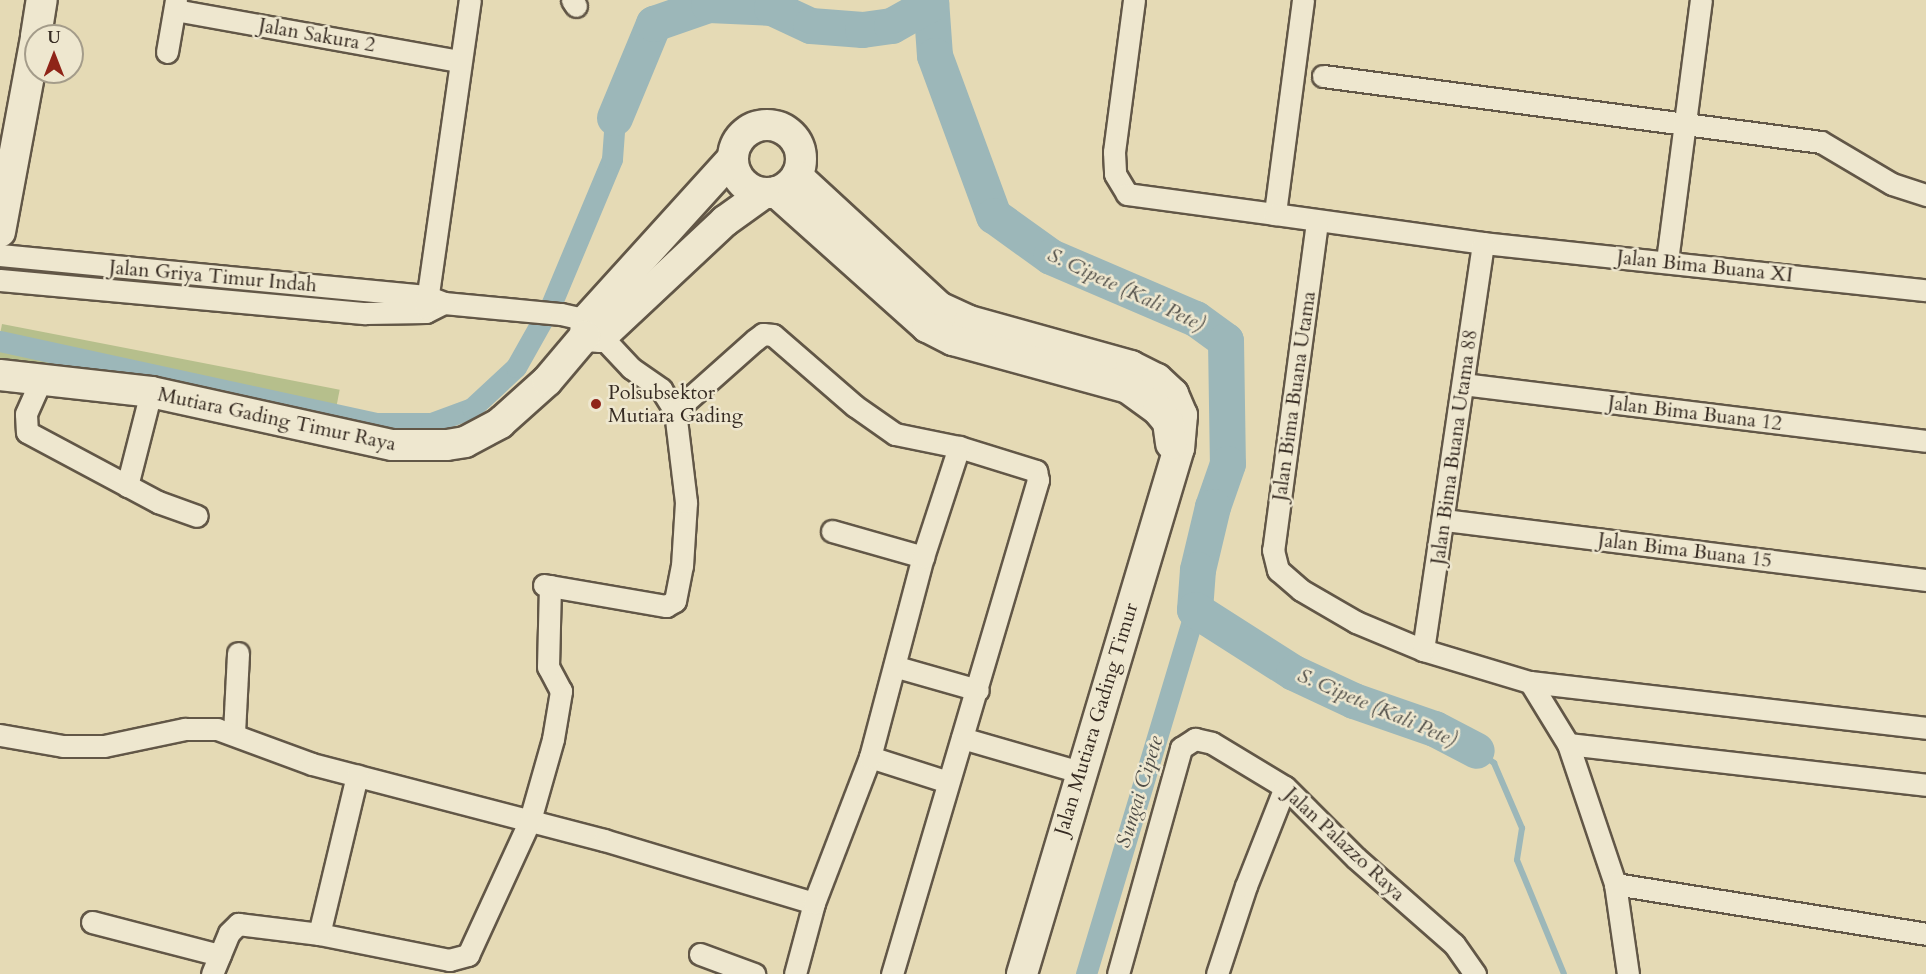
<!DOCTYPE html>
<style>
body{margin:0}
#map{position:relative;width:1926px;height:974px;overflow:hidden;background:#e5dab5;font-family:Cardo,serif}
div>[style]{position:absolute}
.green>*{inset:0;background:#b6bf8c;transform-origin:0 0}
.stream>*{height:6px;margin:-3px;padding:0 3px;transform-origin:3px;border-radius:3px;background:#9cb7b9}
.canal>*{height:21px;margin:-10.5px;padding:0 10.5px;transform-origin:10.5px;border-radius:10.5px;background:#9cb7b9}
.river>*{height:36px;margin:-18px;padding:0 18px;transform-origin:18px;border-radius:18px;background:#9cb7b9}
.roads{filter:drop-shadow(2px 0 #625747) drop-shadow(-2px 0 #625747) drop-shadow(0 2px #625747) drop-shadow(0 -2px #625747)}
.minor>*{height:21px;margin:-10.5px;padding:0 10.5px;transform-origin:10.5px;border-radius:10.5px;background:#eee7cf}
.secondary>*{height:30px;margin:-15px;padding:0 15px;transform-origin:15px;border-radius:15px;background:#eee7cf}
.secondary>.ring{margin:-15px;padding:0;box-sizing:content-box;background:none;border:30px solid #eee7cf;border-radius:50%}
.dots>*{width:16px;height:16px;translate:-50% -50%;box-sizing:border-box;border:3px solid #eee7cf;border-radius:50%}
span{translate:-50% -50%;white-space:nowrap;text-align:center;line-height:1.15;-webkit-text-stroke:5px #eee7cf;paint-order:stroke}
.street-label{font-size:20px;color:#362b22}
.poi-label{font-size:20px;color:#362b22}
.left{translate:0 -50%;text-align:left}
.water-label{font-size:21px;color:#504e48;font-style:italic}
.north{position:absolute;left:24px;top:24px;width:60px;height:60px;box-sizing:border-box;background:#eee7cf;border:2px solid #a49c8a;border-radius:50%;rotate:0deg;font-size:16px;font-weight:700;line-height:24px;text-align:center;color:#362b22}
.north::after{content:'';display:block;margin:auto;width:21px;height:27px;background:#8f2418;clip-path:polygon(50% 0,100% 100%,50% 72%,0 100%)}
</style>
<div id="map">
<div class="green">
<div style="left:2px;top:324px;width:344px;height:35px;rotate:11deg"></div>
</div>
<div class="stream">
<div style="left:1477px;top:751px;width:21px;rotate:35deg"></div>
<div style="left:1494px;top:763px;width:71px;rotate:66.7deg"></div>
<div style="left:1522px;top:828px;width:32px;rotate:99deg"></div>
<div style="left:1517px;top:860px;width:123px;rotate:67.6deg"></div>
</div>
<div class="canal">
<div style="left:0;top:341px;width:384px;rotate:12.3deg"></div>
<div style="left:375px;top:423px;width:56px"></div>
<div style="left:431px;top:423px;width:44px;rotate:-20.1deg"></div>
<div style="left:472px;top:408px;width:60px;rotate:-43deg"></div>
<div style="left:516px;top:367px;width:71px;rotate:-60.6deg"></div>
<div style="left:551px;top:305px;width:158px;rotate:-67.3deg"></div>
<div style="left:612px;top:159px;width:41px;rotate:-85.8deg"></div>
<div style="left:1086px;top:974px;width:380px;rotate:-73.3deg"></div>
</div>
<div class="river">
<div style="left:931px;top:0;width:56px;rotate:85.9deg"></div>
<div style="left:935px;top:56px;width:171px;rotate:69.8deg"></div>
<div style="left:994px;top:216px;width:70px;rotate:35.7deg"></div>
<div style="left:1051px;top:257px;width:158px;rotate:23.2deg"></div>
<div style="left:1196px;top:319px;width:37px;rotate:36deg"></div>
<div style="left:1226px;top:341px;width:123px;rotate:89.1deg"></div>
<div style="left:1228px;top:464px;width:46px;rotate:109.2deg"></div>
<div style="left:1213px;top:507px;width:65px;rotate:103.4deg"></div>
<div style="left:1198px;top:570px;width:40px;rotate:94.3deg"></div>
<div style="left:1195px;top:610px;width:117px;rotate:32.5deg"></div>
<div style="left:1294px;top:673px;width:66px;rotate:25deg"></div>
<div style="left:1354px;top:701px;width:86px;rotate:19.1deg"></div>
<div style="left:1435px;top:729px;width:47px;rotate:27.6deg"></div>
<div style="left:615px;top:118px;width:102px;rotate:-67.5deg"></div>
<div style="left:654px;top:24px;width:58px;rotate:-19.1deg"></div>
<div style="left:709px;top:5px;width:63px;rotate:2.7deg"></div>
<div style="left:772px;top:8px;width:43px;rotate:24.8deg"></div>
<div style="left:811px;top:26px;width:52px;rotate:4.4deg"></div>
<div style="left:863px;top:30px;width:29px;rotate:-8deg"></div>
<div style="left:892px;top:26px;width:45px;rotate:-29.4deg"></div>
</div>
<div class="roads">
<div class="minor">
<div style="left:572px;top:0;width:7px;rotate:56deg"></div>
<div style="left:1134px;top:0;width:153px;rotate:97.5deg"></div>
<div style="left:1114px;top:152px;width:22px;rotate:87deg"></div>
<div style="left:1115px;top:174px;width:23px;rotate:59deg"></div>
<div style="left:1127px;top:194px;width:149px;rotate:7.7deg"></div>
<div style="left:1303px;top:0;width:216px;rotate:97.5deg"></div>
<div style="left:1275px;top:214px;width:210px;rotate:7.9deg"></div>
<div style="left:1483px;top:243px;width:445px;rotate:6.1deg"></div>
<div style="left:175px;top:10px;width:289px;rotate:10.2deg"></div>
<div style="left:167px;top:52px;width:53px;rotate:-80.2deg"></div>
<div style="left:1323px;top:76px;width:502px;rotate:7.55deg"></div>
<div style="left:1821px;top:142px;width:82px;rotate:30.6deg"></div>
<div style="left:1892px;top:184px;width:36px;rotate:18deg"></div>
<div style="left:1317px;top:222px;width:331px;rotate:97.6deg"></div>
<div style="left:1273px;top:550px;width:21px;rotate:76deg"></div>
<div style="left:1278px;top:570px;width:30px;rotate:41deg"></div>
<div style="left:1301px;top:590px;width:64px;rotate:30.2deg"></div>
<div style="left:1356px;top:622px;width:73px;rotate:22.7deg"></div>
<div style="left:1423px;top:650px;width:112px;rotate:16.7deg"></div>
<div style="left:1530px;top:682px;width:73px;rotate:58.5deg"></div>
<div style="left:1568px;top:744px;width:148px;rotate:71.4deg"></div>
<div style="left:1615px;top:884px;width:91px;rotate:81.8deg"></div>
<div style="left:0;top:255px;width:428px;rotate:5.5deg"></div>
<div style="left:426px;top:296px;width:19px;rotate:21deg"></div>
<div style="left:444px;top:303px;width:118px;rotate:5.4deg"></div>
<div style="left:561px;top:314px;width:26px;rotate:13deg"></div>
<div style="left:586px;top:320px;width:66px;rotate:46.8deg"></div>
<div style="left:631px;top:368px;width:37px;rotate:35deg"></div>
<div style="left:661px;top:389px;width:26px;rotate:58deg"></div>
<div style="left:675px;top:411px;width:107px;rotate:-41.6deg"></div>
<div style="left:755px;top:340px;width:10px;rotate:-37deg"></div>
<div style="left:763px;top:334px;width:10px;rotate:6deg"></div>
<div style="left:773px;top:335px;width:108px;rotate:40.9deg"></div>
<div style="left:855px;top:406px;width:49px;rotate:35deg"></div>
<div style="left:895px;top:434px;width:65px;rotate:11.5deg"></div>
<div style="left:959px;top:447px;width:81px;rotate:17.3deg"></div>
<div style="left:1036px;top:471px;width:9px;rotate:77deg"></div>
<div style="left:1038px;top:480px;width:515px;rotate:106.46deg"></div>
<div style="left:1667px;top:261px;width:263px;rotate:-82.6deg"></div>
<div style="left:0;top:280px;width:367px;rotate:5.2deg"></div>
<div style="left:366px;top:313px;width:60px;rotate:-1deg"></div>
<div style="left:426px;top:312px;width:20px;rotate:-27deg"></div>
<div style="left:426px;top:308px;width:311px;rotate:-81.9deg"></div>
<div style="left:41px;top:380px;width:37px;rotate:114deg"></div>
<div style="left:26px;top:414px;width:18px;rotate:87deg"></div>
<div style="left:27px;top:432px;width:149px;rotate:28.1deg"></div>
<div style="left:158px;top:502px;width:41px;rotate:19.7deg"></div>
<div style="left:1463px;top:384px;width:466px;rotate:7deg"></div>
<div style="left:127px;top:486px;width:97px;rotate:-75.7deg"></div>
<div style="left:1444px;top:520px;width:486px;rotate:7.1deg"></div>
<div style="left:832px;top:531px;width:95px;rotate:15.9deg"></div>
<div style="left:544px;top:585px;width:124px;rotate:9.8deg"></div>
<div style="left:666px;top:606px;width:10px;rotate:-29deg"></div>
<div style="left:675px;top:601px;width:36px;rotate:-79deg"></div>
<div style="left:682px;top:566px;width:64px;rotate:-86.4deg"></div>
<div style="left:686px;top:502px;width:92px;rotate:-96.9deg"></div>
<div style="left:1423px;top:650px;width:411px;rotate:-81.6deg"></div>
<div style="left:897px;top:667px;width:84px;rotate:15.9deg"></div>
<div style="left:1530px;top:682px;width:399px;rotate:6.6deg"></div>
<div style="left:234px;top:733px;width:80px;rotate:-87.1deg"></div>
<div style="left:0;top:735px;width:64px;rotate:9.9deg"></div>
<div style="left:63px;top:746px;width:41px"></div>
<div style="left:104px;top:746px;width:83px;rotate:-11.9deg"></div>
<div style="left:185px;top:729px;width:32px"></div>
<div style="left:217px;top:729px;width:101px;rotate:20.2deg"></div>
<div style="left:312px;top:764px;width:302px;rotate:14.6deg"></div>
<div style="left:604px;top:840px;width:219px;rotate:16.7deg"></div>
<div style="left:962px;top:738px;width:123px;rotate:16.1deg"></div>
<div style="left:1568px;top:744px;width:360px;rotate:6.5deg"></div>
<div style="left:870px;top:757px;width:82px;rotate:17.8deg"></div>
<div style="left:1615px;top:884px;width:315px;rotate:9.1deg"></div>
<div style="left:92px;top:922px;width:132px;rotate:14.5deg"></div>
<div style="left:319px;top:934px;width:133px;rotate:11.3deg"></div>
<div style="left:449px;top:960px;width:20px;rotate:-15deg"></div>
<div style="left:468px;top:955px;width:149px;rotate:-65.3deg"></div>
<div style="left:530px;top:820px;width:84px;rotate:-74.1deg"></div>
<div style="left:553px;top:739px;width:49px;rotate:-80.5deg"></div>
<div style="left:561px;top:691px;width:27px;rotate:-118deg"></div>
<div style="left:548px;top:667px;width:81px;rotate:-88.6deg"></div>
<div style="left:700px;top:954px;width:58px;rotate:20.3deg"></div>
<div style="left:212px;top:974px;width:44px;rotate:-67.5deg"></div>
<div style="left:229px;top:933px;width:13px;rotate:-45deg"></div>
<div style="left:238px;top:924px;width:82px;rotate:7deg"></div>
<div style="left:319px;top:934px;width:163px;rotate:-76.5deg"></div>
<div style="left:795px;top:974px;width:73px;rotate:-75deg"></div>
<div style="left:814px;top:903px;width:156px;rotate:-69deg"></div>
<div style="left:870px;top:757px;width:207px;rotate:-75.2deg"></div>
<div style="left:923px;top:557px;width:116px;rotate:-71.9deg"></div>
<div style="left:1118px;top:974px;width:235px;rotate:-74.4deg"></div>
<div style="left:1181px;top:748px;width:17px;rotate:-33deg"></div>
<div style="left:1195px;top:739px;width:17px;rotate:13deg"></div>
<div style="left:1212px;top:743px;width:85px;rotate:31.1deg"></div>
<div style="left:1285px;top:787px;width:100px;rotate:45deg"></div>
<div style="left:1356px;top:858px;width:130px;rotate:41.3deg"></div>
<div style="left:1454px;top:944px;width:37px;rotate:55deg"></div>
<div style="left:1217px;top:974px;width:93px;rotate:-71.8deg"></div>
<div style="left:1246px;top:886px;width:106px;rotate:-68.5deg"></div>
</div>
<div class="secondary">
<div style="left:36px;top:36px;width:36px;rotate:-81deg"></div>
<div class="ring" style="left:733px;top:125px;width:38px;height:38px"></div>
<div style="left:797px;top:176px;width:193px;rotate:42.7deg"></div>
<div style="left:939px;top:307px;width:33px;rotate:25deg"></div>
<div style="left:969px;top:321px;width:168px;rotate:15.5deg"></div>
<div style="left:1131px;top:366px;width:29px;rotate:27deg"></div>
<div style="left:1157px;top:379px;width:22px;rotate:43deg"></div>
<div style="left:1173px;top:394px;width:23px;rotate:67deg"></div>
<div style="left:1182px;top:415px;width:33px;rotate:95deg"></div>
<div style="left:1179px;top:448px;width:549px;rotate:106.62deg"></div>
<div style="left:776px;top:192px;width:203px;rotate:41.8deg"></div>
<div style="left:927px;top:327px;width:29px;rotate:27deg"></div>
<div style="left:953px;top:340px;width:181px;rotate:15.3deg"></div>
<div style="left:1128px;top:388px;width:37px;rotate:36deg"></div>
<div style="left:1158px;top:410px;width:16px;rotate:50deg"></div>
<div style="left:1168px;top:422px;width:22px;rotate:82deg"></div>
<div style="left:0;top:232px;width:198px;rotate:-79.5deg"></div>
<div style="left:585px;top:336px;width:16px;rotate:4deg"></div>
<div style="left:601px;top:337px;width:170px;rotate:-43.1deg"></div>
<div style="left:725px;top:221px;width:48px;rotate:-35.7deg"></div>
<div style="left:585px;top:336px;width:16px;rotate:-86deg"></div>
<div style="left:586px;top:320px;width:217px;rotate:-47.8deg"></div>
<div style="left:0;top:375px;width:152px;rotate:6.4deg"></div>
<div style="left:151px;top:392px;width:247px;rotate:12.4deg"></div>
<div style="left:392px;top:445px;width:55px"></div>
<div style="left:447px;top:445px;width:18px;rotate:-9deg"></div>
<div style="left:465px;top:442px;width:40px;rotate:-28deg"></div>
<div style="left:500px;top:423px;width:63px;rotate:-41.8deg"></div>
<div style="left:547px;top:381px;width:59px;rotate:-49.8deg"></div>
</div>
</div>
<div class="dots">
<div style="left:596px;top:404px;background:#8f2418"></div>
</div>
<div class="street-label">
<span style="left:317px;top:35px;rotate:10deg">Jalan Sakura 2</span>
<span style="left:1705px;top:266px;rotate:6deg">Jalan Bima Buana XI</span>
<span style="left:213px;top:276px;rotate:5deg">Jalan Griya Timur Indah</span>
<span style="left:1294px;top:396px;rotate:-82deg">Jalan Bima Buana Utama</span>
<span style="left:1695px;top:413px;rotate:7deg">Jalan Bima Buana 12</span>
<span style="left:277px;top:419px;rotate:12deg">Mutiara Gading Timur Raya</span>
<span style="left:1454px;top:447px;rotate:-82deg">Jalan Bima Buana Utama 88</span>
<span style="left:1685px;top:550px;rotate:7deg">Jalan Bima Buana 15</span>
<span style="left:1096px;top:719px;rotate:-73deg">Jalan Mutiara Gading Timur</span>
<span style="left:1345px;top:844px;rotate:43deg">Jalan Palazzo Raya</span>
</div>
<div class="poi-label">
<span class="left" style="left:608px;top:404px">Polsubsektor<br>Mutiara Gading</span>
</div>
<div class="water-label">
<span style="left:1126px;top:290px;rotate:25deg">S. Cipete (Kali Pete)</span>
<span style="left:1377px;top:708px;rotate:23deg">S. Cipete (Kali Pete)</span>
<span style="left:1140px;top:792px;rotate:-73deg">Sungai Cipete</span>
</div>
<div class="north">U</div>
</div>
